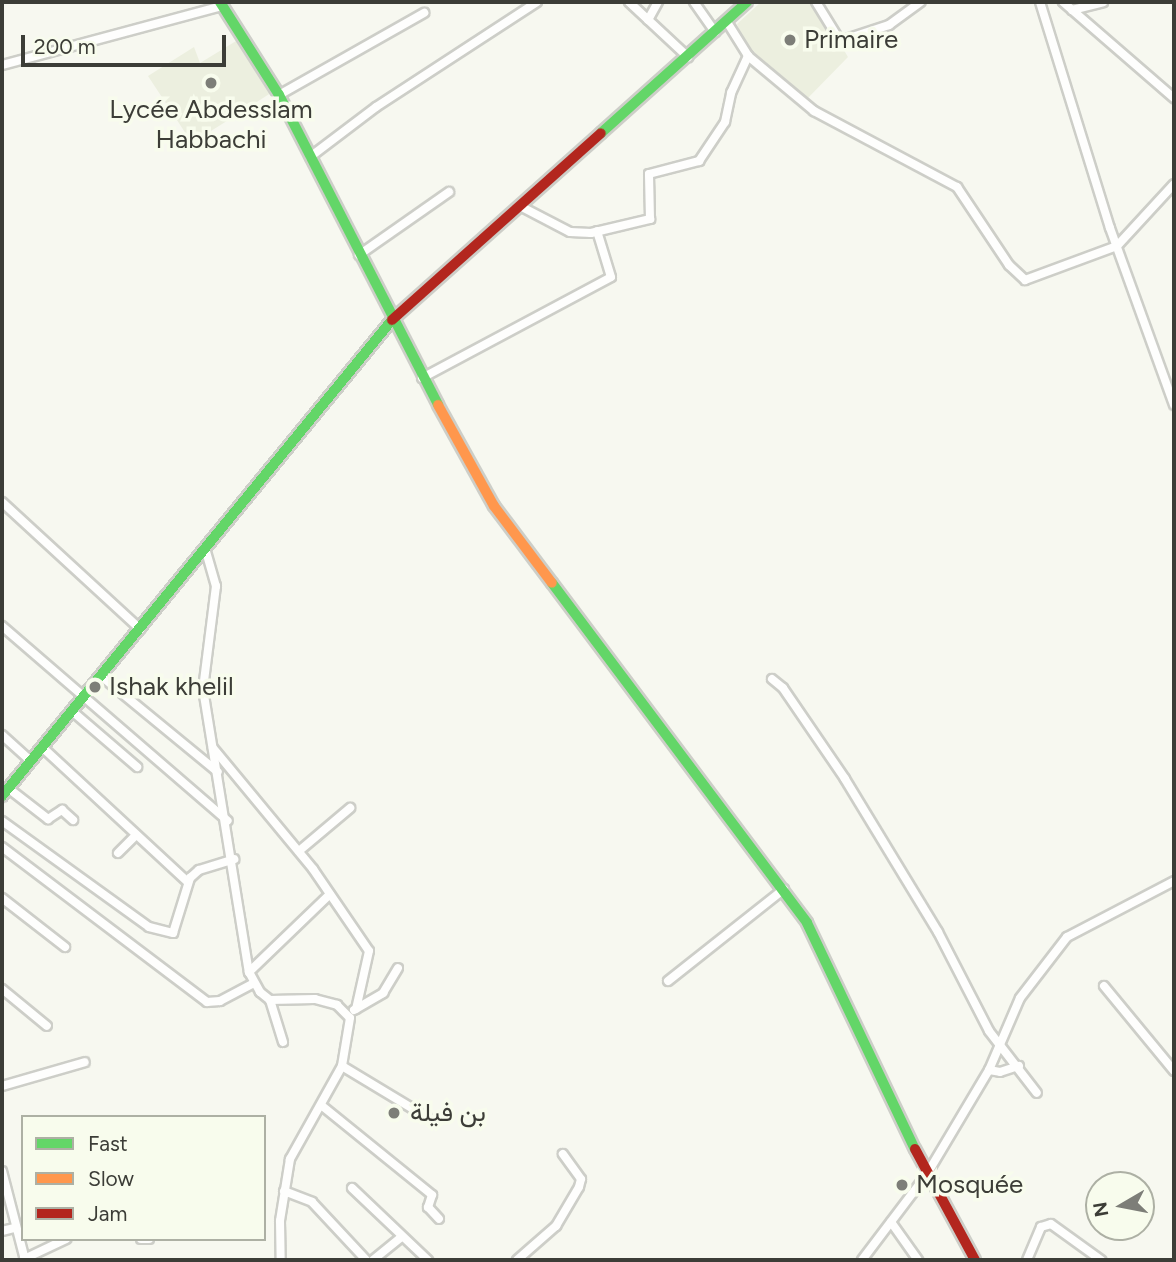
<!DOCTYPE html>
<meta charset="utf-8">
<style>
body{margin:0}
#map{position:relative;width:1176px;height:1262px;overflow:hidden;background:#f7f8f0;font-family:Figtree,Vazirmatn,sans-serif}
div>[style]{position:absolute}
.built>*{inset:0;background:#ecefdf}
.roads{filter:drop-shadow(2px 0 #cdcec8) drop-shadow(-2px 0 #cdcec8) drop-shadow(0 2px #cdcec8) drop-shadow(0 -2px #cdcec8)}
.street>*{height:8px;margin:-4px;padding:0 4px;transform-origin:4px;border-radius:4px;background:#fefefd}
.fast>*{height:10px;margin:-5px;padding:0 5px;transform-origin:5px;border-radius:5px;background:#63d668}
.slow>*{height:10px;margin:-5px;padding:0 5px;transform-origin:5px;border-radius:5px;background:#ff974d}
.jam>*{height:10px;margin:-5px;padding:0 5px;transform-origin:5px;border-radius:5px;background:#b3261e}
.dots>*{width:19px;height:19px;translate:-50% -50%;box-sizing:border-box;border:4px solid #f8fced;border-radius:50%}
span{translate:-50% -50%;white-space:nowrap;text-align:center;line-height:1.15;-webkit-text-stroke:7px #f8fced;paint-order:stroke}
.poi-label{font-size:26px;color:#3c3d37}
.left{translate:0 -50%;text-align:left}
.frame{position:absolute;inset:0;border:4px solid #3c3d37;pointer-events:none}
.legend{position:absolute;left:21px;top:1115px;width:245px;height:126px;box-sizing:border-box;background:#f8fced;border:2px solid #adb0a4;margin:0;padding:9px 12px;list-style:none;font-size:21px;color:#3c3d37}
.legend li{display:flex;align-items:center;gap:14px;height:35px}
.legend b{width:35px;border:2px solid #adb0a4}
.north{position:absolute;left:1085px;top:1171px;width:70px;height:70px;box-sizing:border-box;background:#f8fced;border:2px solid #adb0a4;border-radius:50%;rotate:260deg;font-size:19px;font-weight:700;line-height:28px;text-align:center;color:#3c3d37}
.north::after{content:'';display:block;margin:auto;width:24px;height:32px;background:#7d7e78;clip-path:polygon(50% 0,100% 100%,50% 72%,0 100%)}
.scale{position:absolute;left:21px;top:35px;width:205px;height:32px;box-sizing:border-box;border:4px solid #3c3d37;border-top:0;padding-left:9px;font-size:21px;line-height:24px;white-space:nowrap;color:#3c3d37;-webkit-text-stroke:5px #f8fced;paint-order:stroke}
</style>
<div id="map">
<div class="built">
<div style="clip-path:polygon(761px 2px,815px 2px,848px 57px,806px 100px,748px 56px,737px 24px)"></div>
<div style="clip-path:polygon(241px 38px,274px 91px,192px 143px,148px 76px,194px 47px,200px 63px)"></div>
</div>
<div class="roads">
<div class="street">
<div style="left:629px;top:2px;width:81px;rotate:43deg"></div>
<div style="left:694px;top:2px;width:37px;rotate:55deg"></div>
<div style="left:816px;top:2px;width:46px;rotate:58.4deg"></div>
<div style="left:840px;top:41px;width:52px;rotate:-18.1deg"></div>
<div style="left:889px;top:25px;width:39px;rotate:-36deg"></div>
<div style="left:1040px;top:2px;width:237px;rotate:72.8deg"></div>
<div style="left:1110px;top:228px;width:188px;rotate:70.1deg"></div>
<div style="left:1063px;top:2px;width:147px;rotate:40.9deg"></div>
<div style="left:1072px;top:10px;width:32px;rotate:-14deg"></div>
<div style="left:648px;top:20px;width:21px;rotate:-61deg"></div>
<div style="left:727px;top:22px;width:40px;rotate:58deg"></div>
<div style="left:748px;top:56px;width:86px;rotate:39.8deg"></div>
<div style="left:814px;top:111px;width:162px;rotate:28deg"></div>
<div style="left:957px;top:187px;width:94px;rotate:56.3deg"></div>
<div style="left:1009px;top:265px;width:22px;rotate:43deg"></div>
<div style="left:1025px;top:280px;width:98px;rotate:-20.3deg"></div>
<div style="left:1117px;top:246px;width:84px;rotate:-47.4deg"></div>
<div style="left:2px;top:65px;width:228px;rotate:-15deg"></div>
<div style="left:279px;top:95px;width:167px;rotate:-29.5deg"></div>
<div style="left:310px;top:157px;width:83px;rotate:-37.1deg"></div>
<div style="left:376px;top:107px;width:192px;rotate:-33.1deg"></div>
<div style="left:520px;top:206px;width:56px;rotate:27.5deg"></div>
<div style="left:570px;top:232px;width:21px;rotate:3deg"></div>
<div style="left:591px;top:233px;width:61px;rotate:-13.3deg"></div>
<div style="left:650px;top:219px;width:45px;rotate:-91.3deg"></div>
<div style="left:649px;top:174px;width:52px;rotate:-14.6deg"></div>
<div style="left:699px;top:161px;width:47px;rotate:-56.3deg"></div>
<div style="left:725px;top:122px;width:30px;rotate:-78deg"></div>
<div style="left:731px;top:93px;width:41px;rotate:-65.3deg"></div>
<div style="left:359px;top:255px;width:110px;rotate:-35deg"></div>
<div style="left:422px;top:378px;width:214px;rotate:-28.1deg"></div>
<div style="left:611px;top:277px;width:48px;rotate:-106.9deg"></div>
<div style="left:2px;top:502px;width:188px;rotate:42.6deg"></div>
<div style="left:205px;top:548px;width:40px;rotate:74deg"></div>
<div style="left:216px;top:586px;width:104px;rotate:97.2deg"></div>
<div style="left:203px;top:689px;width:287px;rotate:80.8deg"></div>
<div style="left:249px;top:972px;width:23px;rotate:61deg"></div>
<div style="left:260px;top:992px;width:13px;rotate:39deg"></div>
<div style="left:270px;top:1000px;width:45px;rotate:-1.3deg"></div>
<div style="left:315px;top:999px;width:23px;rotate:15deg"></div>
<div style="left:337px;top:1005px;width:18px;rotate:45deg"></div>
<div style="left:350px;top:1018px;width:49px;rotate:99.5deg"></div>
<div style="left:342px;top:1066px;width:107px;rotate:119.2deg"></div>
<div style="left:290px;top:1159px;width:63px;rotate:99.2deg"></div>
<div style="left:280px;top:1221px;width:39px;rotate:89deg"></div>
<div style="left:2px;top:626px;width:298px;rotate:40.8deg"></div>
<div style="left:101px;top:676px;width:151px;rotate:39.4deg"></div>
<div style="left:772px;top:679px;width:14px;rotate:39deg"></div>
<div style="left:783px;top:688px;width:110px;rotate:55.7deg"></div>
<div style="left:845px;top:779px;width:179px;rotate:58.7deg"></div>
<div style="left:938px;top:932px;width:111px;rotate:62.7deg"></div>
<div style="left:989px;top:1031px;width:78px;rotate:52.3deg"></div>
<div style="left:72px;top:711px;width:86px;rotate:40.7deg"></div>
<div style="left:2px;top:735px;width:38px;rotate:42deg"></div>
<div style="left:42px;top:747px;width:199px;rotate:42.8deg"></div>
<div style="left:213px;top:748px;width:157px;rotate:50.4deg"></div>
<div style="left:313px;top:869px;width:99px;rotate:55.7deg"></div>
<div style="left:369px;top:951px;width:59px;rotate:102.6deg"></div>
<div style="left:8px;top:788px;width:51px;rotate:37.8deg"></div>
<div style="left:48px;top:819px;width:17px;rotate:-33deg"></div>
<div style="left:62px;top:810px;width:15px;rotate:42deg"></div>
<div style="left:2px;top:821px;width:181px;rotate:35.8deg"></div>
<div style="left:149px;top:927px;width:25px;rotate:14deg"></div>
<div style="left:173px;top:933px;width:58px;rotate:-72.8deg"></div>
<div style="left:190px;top:878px;width:12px;rotate:-42deg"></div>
<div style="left:199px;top:870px;width:37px;rotate:-17deg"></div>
<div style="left:2px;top:847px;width:257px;rotate:37.1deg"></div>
<div style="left:207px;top:1002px;width:13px;rotate:-4deg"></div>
<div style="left:220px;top:1001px;width:38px;rotate:-28deg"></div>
<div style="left:299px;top:851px;width:67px;rotate:-40.1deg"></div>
<div style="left:118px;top:853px;width:25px;rotate:-45deg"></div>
<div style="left:2px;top:898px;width:80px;rotate:37.9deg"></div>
<div style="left:249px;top:972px;width:112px;rotate:-43.9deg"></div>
<div style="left:668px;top:981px;width:148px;rotate:-38.4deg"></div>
<div style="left:1104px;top:986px;width:110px;rotate:50.5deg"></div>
<div style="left:2px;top:989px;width:58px;rotate:39.4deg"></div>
<div style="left:270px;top:1000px;width:44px;rotate:72.8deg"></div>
<div style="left:354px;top:1010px;width:34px;rotate:-30deg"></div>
<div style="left:383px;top:993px;width:29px;rotate:-59deg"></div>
<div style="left:342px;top:1066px;width:106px;rotate:31.1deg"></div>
<div style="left:989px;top:1070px;width:11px;rotate:10deg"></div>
<div style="left:1000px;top:1072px;width:20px;rotate:-18deg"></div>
<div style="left:2px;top:1086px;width:86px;rotate:-16.1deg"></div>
<div style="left:321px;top:1105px;width:143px;rotate:39deg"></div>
<div style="left:432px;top:1195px;width:13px;rotate:108deg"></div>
<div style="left:428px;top:1207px;width:16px;rotate:47deg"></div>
<div style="left:2px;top:1171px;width:92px;rotate:75.5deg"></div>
<div style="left:352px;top:1188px;width:105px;rotate:43.5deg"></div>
<div style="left:284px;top:1191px;width:30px;rotate:21deg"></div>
<div style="left:312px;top:1202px;width:79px;rotate:47deg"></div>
<div style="left:891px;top:1222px;width:47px;rotate:54.6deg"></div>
<div style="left:2px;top:1231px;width:12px;rotate:-14deg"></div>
<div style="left:141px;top:1239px;width:8px"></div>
<div style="left:24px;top:1259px;width:47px;rotate:-25.5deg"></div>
<div style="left:373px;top:1260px;width:36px;rotate:-39deg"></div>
<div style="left:517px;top:1260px;width:52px;rotate:-41.1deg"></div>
<div style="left:556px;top:1226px;width:45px;rotate:-59.5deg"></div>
<div style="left:579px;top:1187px;width:8px;rotate:-76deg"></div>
<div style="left:581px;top:1179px;width:31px;rotate:-126deg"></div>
<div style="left:862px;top:1260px;width:108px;rotate:-52.9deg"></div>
<div style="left:927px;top:1174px;width:121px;rotate:-59.2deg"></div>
<div style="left:989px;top:1070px;width:78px;rotate:-66.7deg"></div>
<div style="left:1020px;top:998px;width:77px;rotate:-52.4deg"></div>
<div style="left:1067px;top:937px;width:121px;rotate:-27.6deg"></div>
<div style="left:1027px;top:1260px;width:36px;rotate:-67deg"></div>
<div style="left:1041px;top:1227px;width:10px;rotate:-17deg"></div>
<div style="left:1051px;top:1224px;width:62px;rotate:35.8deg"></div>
</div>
<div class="fast">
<div style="left:220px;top:2px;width:110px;rotate:57.6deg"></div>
<div style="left:279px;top:95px;width:348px;rotate:62.8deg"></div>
<div style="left:601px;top:133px;width:196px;rotate:-41.9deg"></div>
<div style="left:552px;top:583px;width:425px;rotate:53.1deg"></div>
<div style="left:807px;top:923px;width:250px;rotate:64.5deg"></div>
<div style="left:2px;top:796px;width:615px;rotate:-50.67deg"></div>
</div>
<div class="slow">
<div style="left:438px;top:405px;width:115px;rotate:61deg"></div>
<div style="left:494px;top:506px;width:96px;rotate:53deg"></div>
</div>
<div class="jam">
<div style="left:392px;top:320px;width:280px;rotate:-41.8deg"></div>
<div style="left:915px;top:1149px;width:126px;rotate:61.6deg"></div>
</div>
</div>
<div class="dots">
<div style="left:790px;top:40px;background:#7d7e78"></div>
<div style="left:211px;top:83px;background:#7d7e78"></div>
<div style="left:95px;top:687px;background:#7d7e78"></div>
<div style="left:394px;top:1113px;background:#7d7e78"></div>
<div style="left:902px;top:1185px;background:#7d7e78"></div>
</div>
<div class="poi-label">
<span class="left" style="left:804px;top:40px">Primaire</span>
<span style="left:211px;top:125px">Lycée Abdesslam<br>Habbachi</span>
<span class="left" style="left:109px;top:687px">Ishak khelil</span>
<span class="left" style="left:410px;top:1113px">بن فيلة</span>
<span class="left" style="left:916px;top:1185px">Mosquée</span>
</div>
<div class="frame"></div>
<ul class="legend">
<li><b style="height:9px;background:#63d668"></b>Fast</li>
<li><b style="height:9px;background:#ff974d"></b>Slow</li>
<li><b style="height:9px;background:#b3261e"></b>Jam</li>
</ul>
<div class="north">N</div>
<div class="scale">200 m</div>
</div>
